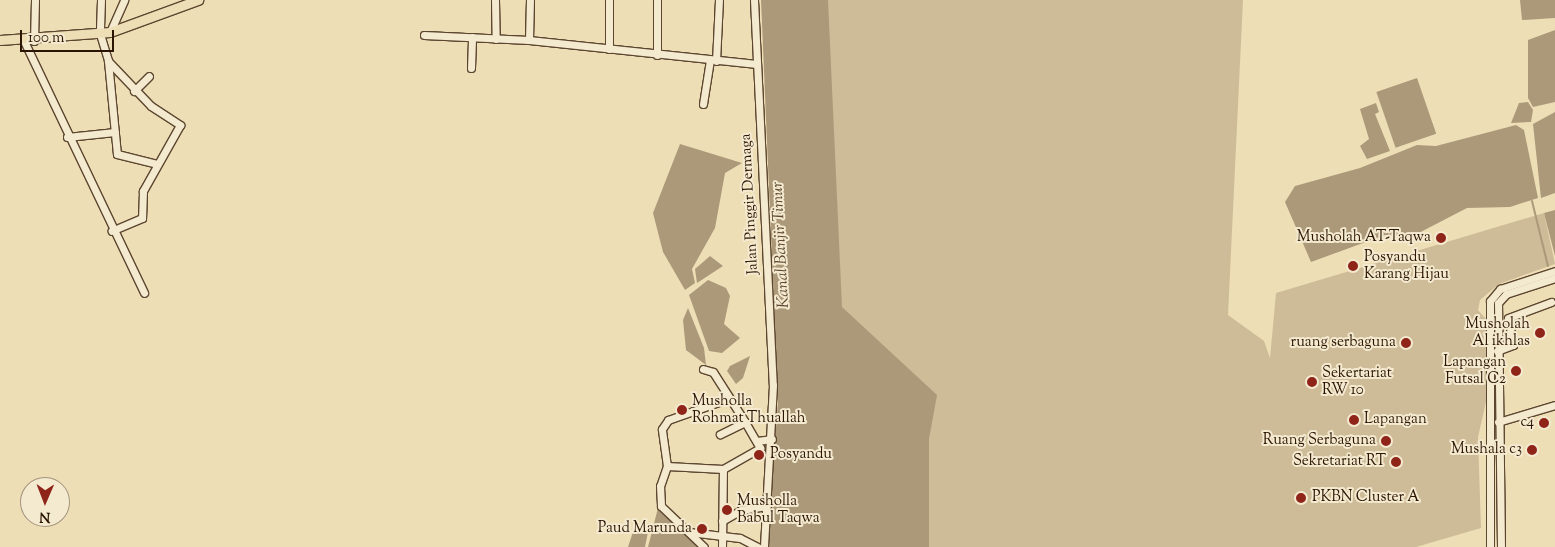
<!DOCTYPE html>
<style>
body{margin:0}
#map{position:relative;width:1555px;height:547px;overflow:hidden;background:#eedeb6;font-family:"Sorts Mill Goudy",serif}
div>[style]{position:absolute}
.green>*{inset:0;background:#cdbc97}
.water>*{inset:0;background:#ac9979;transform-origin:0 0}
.stream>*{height:2px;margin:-1px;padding:0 1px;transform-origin:1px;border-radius:1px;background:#ac9979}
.roads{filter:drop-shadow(1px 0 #5c462f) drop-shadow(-1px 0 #5c462f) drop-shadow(0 1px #5c462f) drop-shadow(0 -1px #5c462f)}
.minor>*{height:7px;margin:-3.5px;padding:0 3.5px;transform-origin:3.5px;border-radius:3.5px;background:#f4ead0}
.major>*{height:9px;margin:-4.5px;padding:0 4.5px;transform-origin:4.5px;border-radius:4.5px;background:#eedeb6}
.dots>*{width:14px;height:14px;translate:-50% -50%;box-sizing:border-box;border:2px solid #f4ead0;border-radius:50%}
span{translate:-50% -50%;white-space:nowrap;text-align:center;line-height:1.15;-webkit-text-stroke:4px #f4ead0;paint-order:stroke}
.street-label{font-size:15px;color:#2c1402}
.poi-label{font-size:15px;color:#2c1402}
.right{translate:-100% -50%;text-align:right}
.left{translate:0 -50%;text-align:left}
.water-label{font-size:16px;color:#5f4932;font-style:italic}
.north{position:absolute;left:20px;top:477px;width:50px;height:50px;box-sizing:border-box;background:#f4ead0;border:1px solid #a4947e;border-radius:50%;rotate:181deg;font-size:14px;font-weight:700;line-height:20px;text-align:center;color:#2c1402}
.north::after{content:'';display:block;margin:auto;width:18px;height:22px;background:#8f2418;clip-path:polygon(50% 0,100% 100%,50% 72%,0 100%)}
.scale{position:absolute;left:20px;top:30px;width:94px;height:22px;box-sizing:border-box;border:2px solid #2c1402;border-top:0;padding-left:6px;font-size:15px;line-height:18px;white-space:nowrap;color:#2c1402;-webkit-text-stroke:4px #f4ead0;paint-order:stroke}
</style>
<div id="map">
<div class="green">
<div style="clip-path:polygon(823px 0,1243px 0,1228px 315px,1264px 341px,1270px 358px,1276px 293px,1544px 213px,1555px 264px,1499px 284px,1480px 300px,1478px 310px,1501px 336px,1478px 437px,1481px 528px,1416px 547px,925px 547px,839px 311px)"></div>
</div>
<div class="water">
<div style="clip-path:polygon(761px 0,828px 0,842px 307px,937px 395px,929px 439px,929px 547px,767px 547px,778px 401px)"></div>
<div style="clip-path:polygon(1520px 0,1555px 0,1555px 18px,1522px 20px)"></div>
<div style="clip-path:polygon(1555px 30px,1555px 102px,1533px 107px,1528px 98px,1528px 40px)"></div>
<div style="left:1417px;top:78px;width:59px;height:43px;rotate:71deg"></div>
<div style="clip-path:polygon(1528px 102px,1533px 110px,1531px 122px,1511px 123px,1519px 103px)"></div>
<div style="clip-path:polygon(1376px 103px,1379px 112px,1375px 114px,1390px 151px,1367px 159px,1360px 146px,1369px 139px,1360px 109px)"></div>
<div style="clip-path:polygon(1555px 112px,1555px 193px,1541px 198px,1533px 124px)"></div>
<div style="clip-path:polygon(1516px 125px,1524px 130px,1538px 198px,1510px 207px,1467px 208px,1411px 237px,1385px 235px,1311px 262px,1285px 202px,1295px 186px,1360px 168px,1417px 145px,1436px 146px)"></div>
<div style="clip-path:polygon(680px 144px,742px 163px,725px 173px,715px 228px,692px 269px,695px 283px,685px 290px,663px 252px,653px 213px)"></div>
<div style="clip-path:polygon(1555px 210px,1555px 256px,1544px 213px)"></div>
<div style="clip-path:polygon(710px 256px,723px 266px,697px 283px,695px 269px)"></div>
<div style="clip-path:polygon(708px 280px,726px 288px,730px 296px,724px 324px,740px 338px,722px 353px,709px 351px,689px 295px)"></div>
<div style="clip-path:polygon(688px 308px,704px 348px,706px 365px,686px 350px,683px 320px)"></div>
<div style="clip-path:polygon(750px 356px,743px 378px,736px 384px,727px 371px,730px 366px)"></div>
<div style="clip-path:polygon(658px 508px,699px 545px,699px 547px,648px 547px)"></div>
<div style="clip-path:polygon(634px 529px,648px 532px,645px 547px,628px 547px)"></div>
</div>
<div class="stream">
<div style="left:1532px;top:201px;width:67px;rotate:76.2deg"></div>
</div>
<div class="roads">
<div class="minor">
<div style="left:101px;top:0;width:34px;rotate:92deg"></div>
<div style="left:100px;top:34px;width:28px;rotate:73deg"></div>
<div style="left:108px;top:61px;width:93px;rotate:84.5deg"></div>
<div style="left:117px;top:154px;width:41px;rotate:14deg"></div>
<div style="left:495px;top:0;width:39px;rotate:89deg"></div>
<div style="left:754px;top:0;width:385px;rotate:87.2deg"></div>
<div style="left:773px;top:385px;width:162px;rotate:93.2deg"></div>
<div style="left:110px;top:32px;width:35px;rotate:-66deg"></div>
<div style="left:424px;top:35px;width:105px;rotate:2.7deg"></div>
<div style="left:529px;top:40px;width:229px;rotate:6deg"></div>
<div style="left:529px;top:40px;width:40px;rotate:-88.6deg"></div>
<div style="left:24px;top:41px;width:279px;rotate:64.5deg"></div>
<div style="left:34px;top:41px;width:41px;rotate:-88.6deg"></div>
<div style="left:609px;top:49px;width:49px;rotate:-90deg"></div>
<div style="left:657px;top:55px;width:55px;rotate:-90deg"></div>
<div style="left:108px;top:61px;width:62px;rotate:46.3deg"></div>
<div style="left:151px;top:106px;width:35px;rotate:33deg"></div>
<div style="left:180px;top:125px;width:76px;rotate:119.3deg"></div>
<div style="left:143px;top:191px;width:27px;rotate:92deg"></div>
<div style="left:142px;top:218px;width:33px;rotate:157deg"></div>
<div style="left:716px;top:61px;width:61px;rotate:-87.2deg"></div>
<div style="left:471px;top:68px;width:31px;rotate:-88deg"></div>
<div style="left:134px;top:91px;width:21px;rotate:-45deg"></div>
<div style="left:703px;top:104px;width:45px;rotate:-81deg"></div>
<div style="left:67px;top:137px;width:48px;rotate:-5.9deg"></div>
<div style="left:1497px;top:351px;width:17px;rotate:-21deg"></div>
<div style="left:1513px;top:345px;width:27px;rotate:-100deg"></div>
<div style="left:1508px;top:318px;width:46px;rotate:-20.4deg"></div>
<div style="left:703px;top:369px;width:10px;rotate:17deg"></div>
<div style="left:713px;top:372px;width:59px;rotate:57.4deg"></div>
<div style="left:745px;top:422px;width:28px;rotate:154deg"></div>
<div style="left:1498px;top:422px;width:59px;rotate:-16.6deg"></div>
<div style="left:757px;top:441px;width:15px;rotate:-8deg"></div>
<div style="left:667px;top:466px;width:21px;rotate:109deg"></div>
<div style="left:660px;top:486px;width:20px;rotate:87deg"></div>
<div style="left:661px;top:506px;width:59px;rotate:43.6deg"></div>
<div style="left:723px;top:469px;width:43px;rotate:-29.6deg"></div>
<div style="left:760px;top:448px;width:30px;rotate:-120deg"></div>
<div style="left:722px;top:521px;width:22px;rotate:-30deg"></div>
<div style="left:741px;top:510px;width:26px;rotate:-9deg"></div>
<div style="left:689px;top:532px;width:51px;rotate:6.7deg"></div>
<div style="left:740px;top:538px;width:20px;rotate:27deg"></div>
<div style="left:722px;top:547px;width:78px;rotate:-89.3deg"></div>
<div style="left:723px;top:469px;width:56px;rotate:-176.9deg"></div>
<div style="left:667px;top:466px;width:37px;rotate:-98deg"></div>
<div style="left:662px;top:429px;width:11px;rotate:-56deg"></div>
<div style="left:668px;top:420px;width:63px;rotate:-19.6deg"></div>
<div style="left:1490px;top:547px;width:246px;rotate:-90deg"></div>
<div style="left:1490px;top:301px;width:16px;rotate:-50deg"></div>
<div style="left:1500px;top:289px;width:58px;rotate:-18.1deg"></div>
<div style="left:1501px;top:547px;width:244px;rotate:-90.7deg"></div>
<div style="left:1498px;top:303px;width:12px;rotate:-48deg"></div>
<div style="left:1506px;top:294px;width:52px;rotate:-18.1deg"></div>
</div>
<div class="major">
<div style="left:0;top:40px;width:110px;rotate:-4.2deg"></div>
<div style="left:110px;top:32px;width:94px;rotate:-20deg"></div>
</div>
</div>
<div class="dots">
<div style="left:1441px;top:238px;background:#8f2418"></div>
<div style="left:1353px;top:266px;background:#8f2418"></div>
<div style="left:1540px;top:333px;background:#8f2418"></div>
<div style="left:1406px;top:343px;background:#8f2418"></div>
<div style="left:1516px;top:371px;background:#8f2418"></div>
<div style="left:1312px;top:382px;background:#8f2418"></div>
<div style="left:682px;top:410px;background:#8f2418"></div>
<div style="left:1354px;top:420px;background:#8f2418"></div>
<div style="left:1544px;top:423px;background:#8f2418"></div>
<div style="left:1386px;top:441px;background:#8f2418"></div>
<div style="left:1532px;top:450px;background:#8f2418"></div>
<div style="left:759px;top:455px;background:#8f2418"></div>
<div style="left:1396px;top:462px;background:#8f2418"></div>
<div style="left:1301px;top:498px;background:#8f2418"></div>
<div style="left:727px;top:510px;background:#8f2418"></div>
<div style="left:702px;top:529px;background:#8f2418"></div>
</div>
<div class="street-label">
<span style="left:750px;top:204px;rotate:-93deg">Jalan Pinggir Dermaga</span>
</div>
<div class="poi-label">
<span class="right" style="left:1431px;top:238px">Musholah AT-Taqwa</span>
<span class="left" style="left:1364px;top:266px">Posyandu<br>Karang Hijau</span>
<span class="right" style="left:1530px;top:333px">Musholah<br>Al ikhlas</span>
<span class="right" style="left:1396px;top:343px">ruang serbaguna</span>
<span class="right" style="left:1506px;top:371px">Lapangan<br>Futsal C2</span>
<span class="left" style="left:1322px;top:382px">Sekertariat<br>RW 10</span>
<span class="left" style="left:692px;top:410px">Musholla<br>Rohmat Thuallah</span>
<span class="left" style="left:1364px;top:420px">Lapangan</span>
<span class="right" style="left:1534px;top:423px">c4</span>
<span class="right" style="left:1376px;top:441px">Ruang Serbaguna</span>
<span class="right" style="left:1522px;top:450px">Mushala c3</span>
<span class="left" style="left:770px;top:455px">Posyandu</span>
<span class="right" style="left:1386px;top:462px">Sekretariat RT</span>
<span class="left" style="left:1312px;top:498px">PKBN Cluster A</span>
<span class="left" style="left:737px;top:510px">Musholla<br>Babul Taqwa</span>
<span class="right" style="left:692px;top:529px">Paud Marunda</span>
</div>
<div class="water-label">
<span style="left:782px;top:245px;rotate:-93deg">Kanal Banjir Timur</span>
</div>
<div class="north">N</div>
<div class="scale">100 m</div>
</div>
